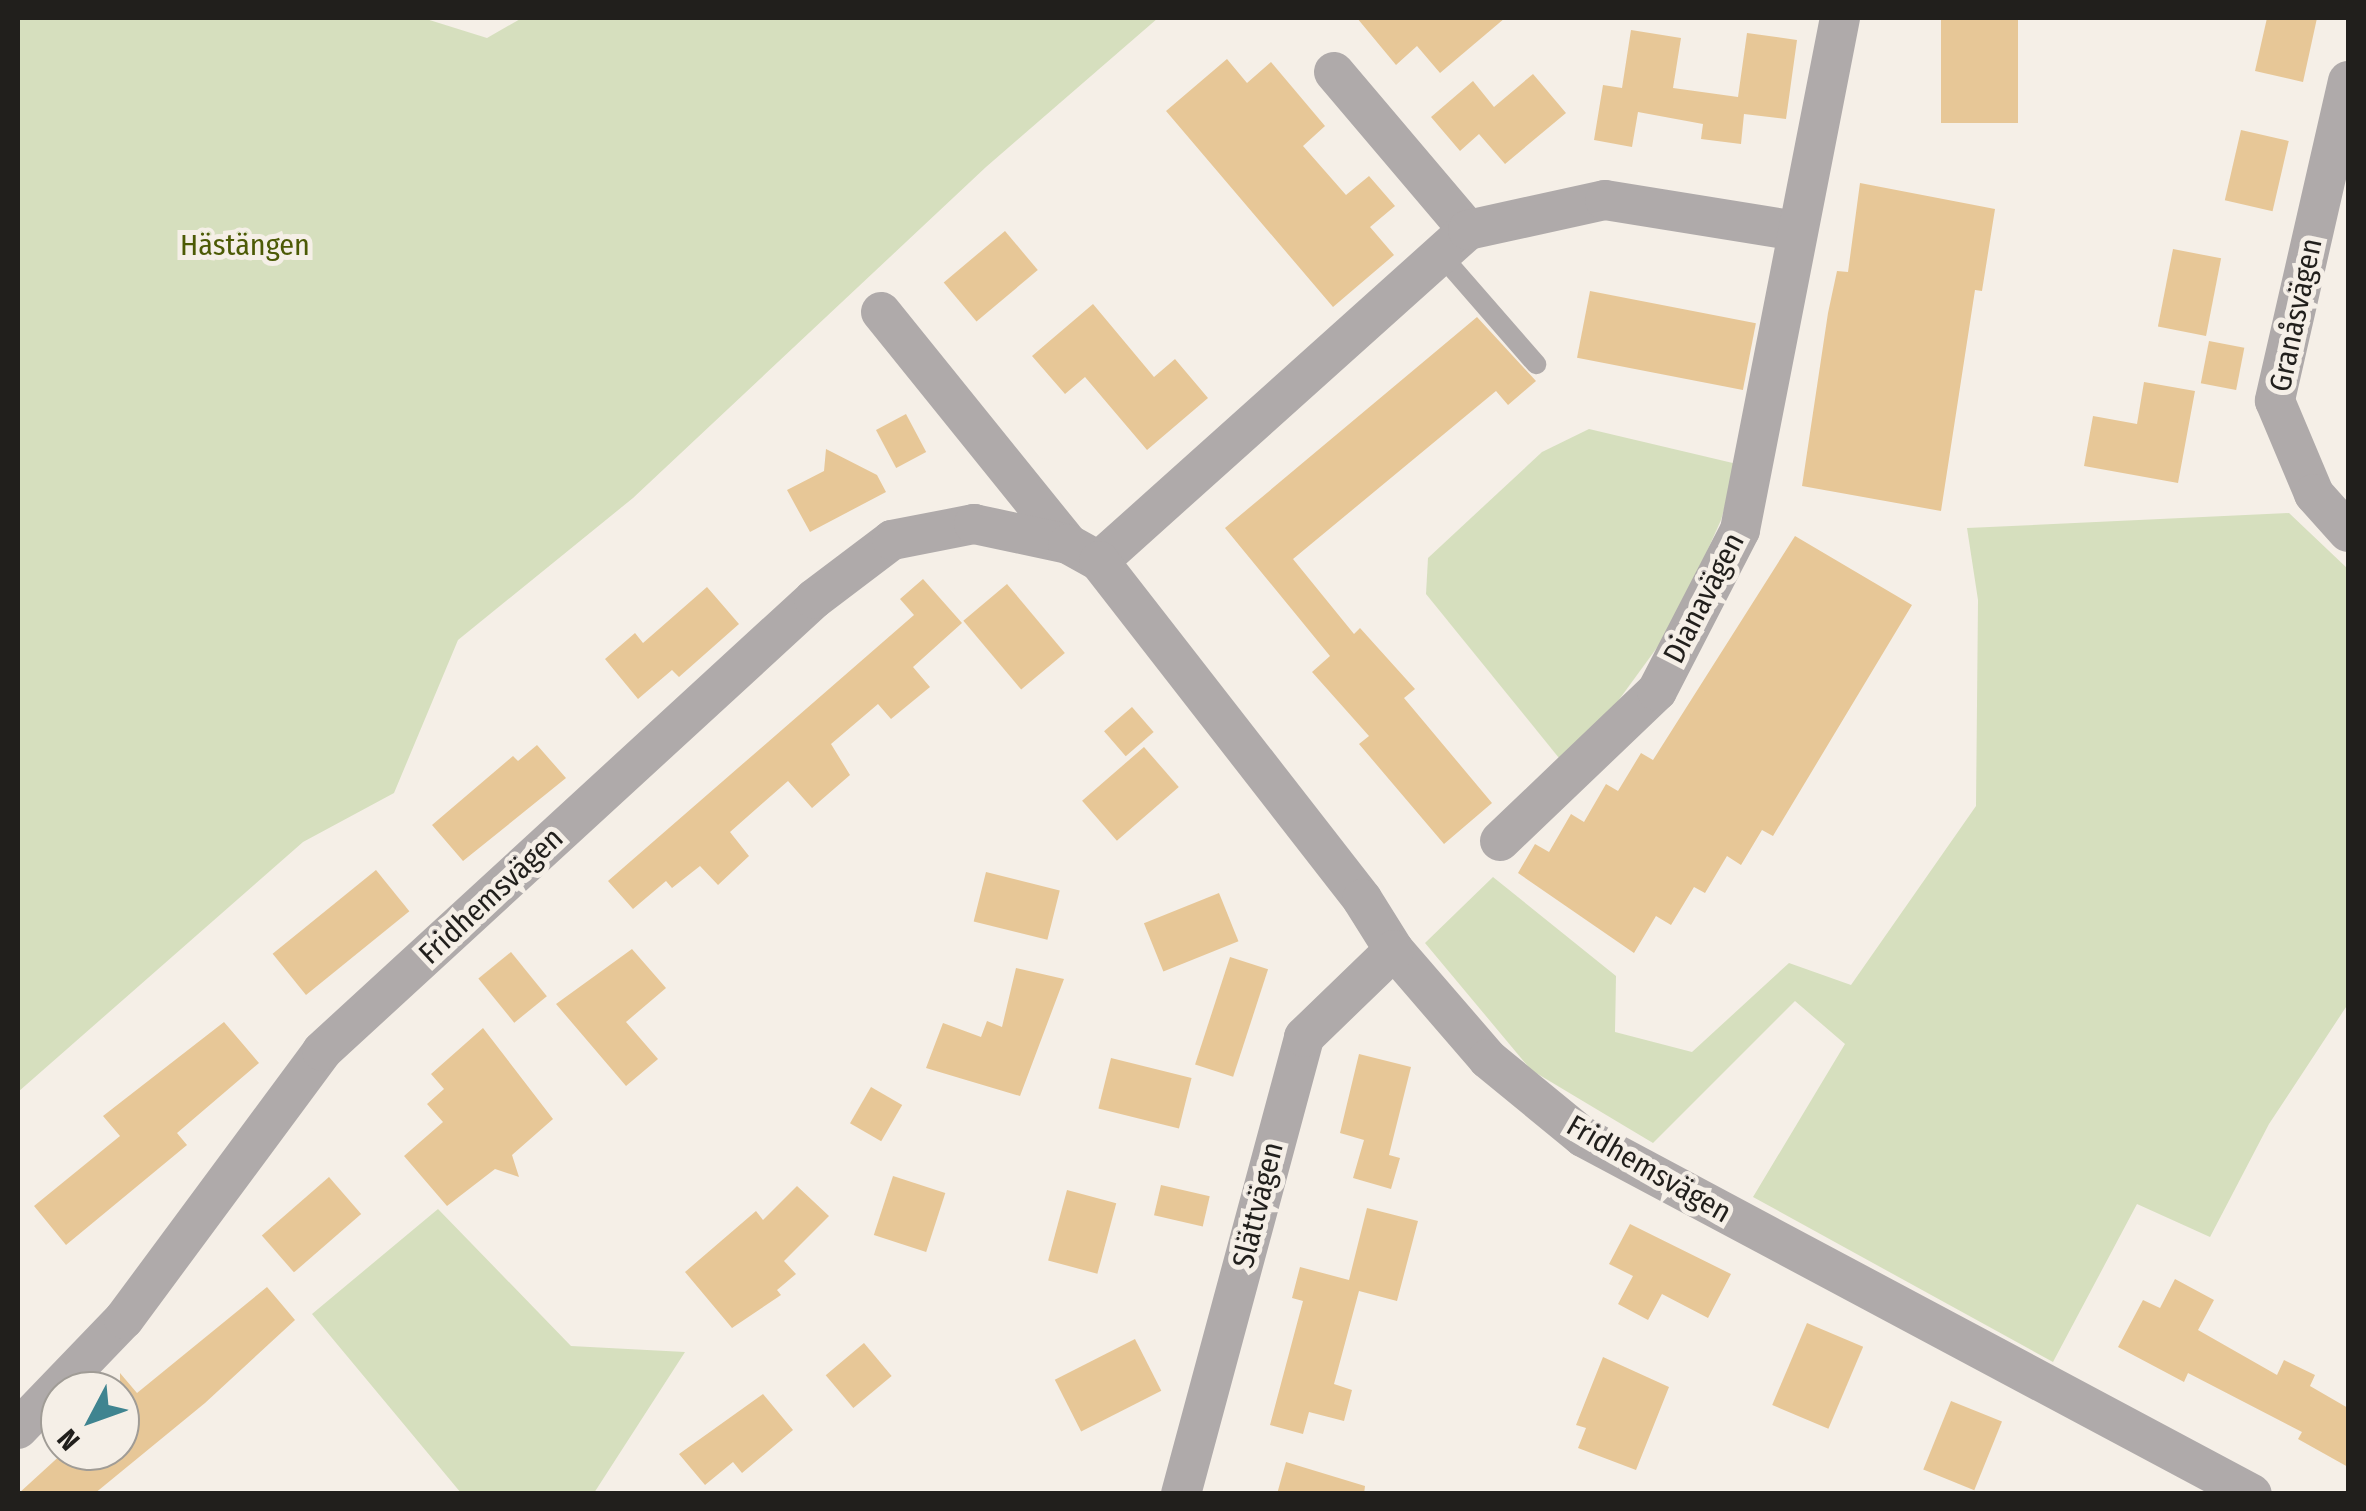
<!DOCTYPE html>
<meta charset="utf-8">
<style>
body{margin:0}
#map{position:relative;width:2366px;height:1511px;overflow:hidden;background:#f5efe7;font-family:"Fira Sans Condensed",sans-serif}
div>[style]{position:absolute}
.green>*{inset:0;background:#d6dfbe}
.building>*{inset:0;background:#e7c797;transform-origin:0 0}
.service>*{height:20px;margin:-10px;padding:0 10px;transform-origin:10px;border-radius:10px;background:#afaaaa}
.minor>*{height:40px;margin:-20px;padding:0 20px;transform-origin:20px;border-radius:20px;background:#afaaaa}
span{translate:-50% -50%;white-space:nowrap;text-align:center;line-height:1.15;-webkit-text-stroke:10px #f5efe7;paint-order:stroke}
.park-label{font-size:30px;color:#4c5a05}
.street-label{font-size:30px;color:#211f1c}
.frame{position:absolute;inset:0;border:20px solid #211f1c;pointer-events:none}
.north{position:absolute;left:40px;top:1371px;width:100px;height:100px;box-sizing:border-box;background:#f5efe7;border:2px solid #a09c96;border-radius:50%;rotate:229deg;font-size:28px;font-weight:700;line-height:40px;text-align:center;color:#211f1c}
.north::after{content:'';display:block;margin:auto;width:35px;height:45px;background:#3f8490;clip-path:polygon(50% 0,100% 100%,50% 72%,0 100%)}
</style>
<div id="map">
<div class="green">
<div style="clip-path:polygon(18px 18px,423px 18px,487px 38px,522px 18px,1158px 18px,986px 167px,633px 498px,458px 640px,394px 793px,303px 842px,18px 1092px)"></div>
<div style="clip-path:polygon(1589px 429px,1737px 464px,1721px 520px,1675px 623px,1591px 738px,1559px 758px,1426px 594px,1428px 558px,1542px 452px)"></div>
<div style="clip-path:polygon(2289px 513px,2348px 569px,2348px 1004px,2269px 1124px,2210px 1237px,2137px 1204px,2053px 1362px,1753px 1197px,1845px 1044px,1795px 1001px,1653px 1143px,1531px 1070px,1425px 943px,1493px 877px,1616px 976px,1615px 1032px,1692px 1052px,1789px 963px,1851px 985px,1976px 806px,1978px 600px,1967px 528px)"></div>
<div style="clip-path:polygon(438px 1209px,571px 1346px,685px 1352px,594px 1493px,461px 1493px,312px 1314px)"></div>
</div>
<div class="building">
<div style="clip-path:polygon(1357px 18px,1505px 18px,1440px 73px,1417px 46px,1396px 65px)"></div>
<div style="left:1941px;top:18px;width:77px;height:105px"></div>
<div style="clip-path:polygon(2267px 18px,2317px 18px,2303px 82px,2255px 71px)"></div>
<div style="clip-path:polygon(1631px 30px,1681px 38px,1673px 88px,1738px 97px,1747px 33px,1797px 40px,1786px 119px,1744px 114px,1741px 144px,1701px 139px,1703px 124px,1638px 112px,1632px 147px,1594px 140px,1603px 85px,1622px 88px)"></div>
<div style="clip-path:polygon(1227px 59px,1247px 83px,1271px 62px,1325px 126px,1303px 146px,1346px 195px,1369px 176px,1395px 206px,1370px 227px,1394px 255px,1333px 307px,1166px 111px)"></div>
<div style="clip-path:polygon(1533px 74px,1566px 113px,1505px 164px,1479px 134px,1460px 151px,1431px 117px,1473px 81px,1494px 107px)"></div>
<div style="left:2241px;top:130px;width:49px;height:72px;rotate:13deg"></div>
<div style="clip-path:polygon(1860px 183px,1995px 209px,1982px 291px,1975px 290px,1941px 511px,1802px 486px,1828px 313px,1837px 271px,1848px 272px)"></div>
<div style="left:1005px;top:231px;width:51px;height:80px;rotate:50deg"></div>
<div style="left:2173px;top:249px;width:49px;height:79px;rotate:11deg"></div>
<div style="left:1590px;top:291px;width:169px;height:68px;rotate:11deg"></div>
<div style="clip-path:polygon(1093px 304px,1154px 377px,1175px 359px,1208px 398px,1147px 450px,1085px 377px,1065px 394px,1032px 356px)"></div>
<div style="clip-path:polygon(1477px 317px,1536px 381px,1508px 405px,1496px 391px,1293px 559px,1354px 634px,1360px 628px,1415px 689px,1404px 698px,1492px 803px,1444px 844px,1359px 744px,1369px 736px,1312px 672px,1330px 656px,1225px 528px)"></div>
<div style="left:2209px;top:341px;width:36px;height:43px;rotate:11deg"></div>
<div style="clip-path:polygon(2144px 382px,2195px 391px,2178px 483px,2084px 466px,2093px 416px,2137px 424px)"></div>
<div style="left:906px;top:414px;width:43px;height:34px;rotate:62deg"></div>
<div style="clip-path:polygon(826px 449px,877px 475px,886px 492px,810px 532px,787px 490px,824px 471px)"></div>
<div style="clip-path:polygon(1795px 536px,1912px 605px,1773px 836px,1762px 830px,1741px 865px,1727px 856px,1705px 893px,1694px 887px,1671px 925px,1656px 916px,1634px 953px,1518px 873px,1535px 844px,1549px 852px,1571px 814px,1584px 822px,1606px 784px,1618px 791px,1641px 753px,1653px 760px)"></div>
<div style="clip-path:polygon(923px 579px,962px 623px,913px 667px,930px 687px,891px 719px,878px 704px,831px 744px,850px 775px,812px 808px,788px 781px,730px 832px,749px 856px,718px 885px,700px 866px,672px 888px,666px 881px,633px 909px,608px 881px,914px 615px,900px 599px)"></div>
<div style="left:1007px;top:584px;width:90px;height:57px;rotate:50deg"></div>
<div style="clip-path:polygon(707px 587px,739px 624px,679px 677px,672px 670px,638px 699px,605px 659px,635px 633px,643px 643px)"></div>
<div style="left:1132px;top:707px;width:33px;height:37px;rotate:49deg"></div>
<div style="clip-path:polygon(537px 745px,566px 778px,463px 861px,432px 825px,513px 756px,518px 761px)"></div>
<div style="left:1144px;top:747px;width:53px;height:82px;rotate:49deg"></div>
<div style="left:376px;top:870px;width:53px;height:133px;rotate:51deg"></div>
<div style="left:986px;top:872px;width:76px;height:51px;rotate:14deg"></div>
<div style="left:1219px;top:893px;width:52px;height:81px;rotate:68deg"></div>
<div style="clip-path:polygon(632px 949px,666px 988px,626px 1022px,658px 1059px,626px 1086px,556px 1004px)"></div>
<div style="left:511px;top:952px;width:57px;height:42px;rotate:51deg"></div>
<div style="left:1230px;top:957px;width:40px;height:113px;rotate:18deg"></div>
<div style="clip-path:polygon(1016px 968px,1064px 979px,1020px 1096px,926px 1068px,943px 1023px,981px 1037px,987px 1021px,1002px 1027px)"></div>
<div style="clip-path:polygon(224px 1022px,259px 1063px,177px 1133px,187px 1145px,66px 1245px,34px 1206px,120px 1136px,103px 1116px)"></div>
<div style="clip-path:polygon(483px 1028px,553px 1119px,512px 1155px,519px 1177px,495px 1169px,447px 1206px,404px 1156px,443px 1122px,427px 1104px,444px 1089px,431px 1074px)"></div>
<div style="clip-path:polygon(1359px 1054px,1411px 1067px,1389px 1155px,1400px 1158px,1391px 1189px,1353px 1178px,1364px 1140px,1340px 1133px)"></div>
<div style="left:1111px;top:1058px;width:83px;height:52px;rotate:14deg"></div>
<div style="left:871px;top:1087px;width:36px;height:42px;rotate:30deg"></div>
<div style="left:893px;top:1176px;width:55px;height:62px;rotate:18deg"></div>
<div style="left:329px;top:1177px;width:49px;height:89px;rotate:49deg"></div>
<div style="left:1161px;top:1185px;width:50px;height:31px;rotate:13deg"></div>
<div style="clip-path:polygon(797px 1186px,829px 1216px,784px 1261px,796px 1274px,777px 1290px,781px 1295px,732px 1328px,685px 1272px,756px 1211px,763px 1220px)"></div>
<div style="left:1067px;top:1190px;width:51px;height:73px;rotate:15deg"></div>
<div style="clip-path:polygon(1367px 1208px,1418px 1221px,1397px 1301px,1359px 1291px,1334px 1384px,1352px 1390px,1344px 1421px,1309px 1412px,1303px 1434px,1270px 1425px,1303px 1301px,1292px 1298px,1300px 1267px,1349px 1280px)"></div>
<div style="clip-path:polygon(1630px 1224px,1731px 1274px,1708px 1318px,1662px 1294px,1648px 1320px,1618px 1304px,1633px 1276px,1609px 1264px)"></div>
<div style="clip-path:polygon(2175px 1279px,2214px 1300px,2198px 1330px,2277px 1375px,2284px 1360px,2315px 1375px,2310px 1386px,2348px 1408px,2348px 1467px,2298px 1439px,2302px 1432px,2188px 1373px,2184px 1382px,2118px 1347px,2143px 1300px,2160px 1308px)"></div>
<div style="clip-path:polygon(267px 1287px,295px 1320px,205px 1403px,94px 1494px,18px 1494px,65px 1451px,120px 1451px,120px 1373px,137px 1393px)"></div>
<div style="left:1807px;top:1323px;width:61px;height:89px;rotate:23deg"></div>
<div style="left:1135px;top:1339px;width:58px;height:90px;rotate:63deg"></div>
<div style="left:864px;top:1343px;width:43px;height:50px;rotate:50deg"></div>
<div style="clip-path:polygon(1603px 1357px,1669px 1387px,1636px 1470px,1578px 1448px,1586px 1428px,1576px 1425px)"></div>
<div style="clip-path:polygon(763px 1394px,793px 1430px,742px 1473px,733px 1462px,705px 1485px,679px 1454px)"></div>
<div style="left:1951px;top:1401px;width:55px;height:74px;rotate:22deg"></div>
<div style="clip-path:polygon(1286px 1462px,1365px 1486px,1364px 1494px,1277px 1494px)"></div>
</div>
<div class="service">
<div style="left:1441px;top:255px;width:145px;rotate:48.9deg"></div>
</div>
<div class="minor">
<div style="left:1334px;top:72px;width:207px;rotate:49.7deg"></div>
<div style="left:2348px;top:81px;width:328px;rotate:102.9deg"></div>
<div style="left:2275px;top:401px;width:101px;rotate:67.2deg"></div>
<div style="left:2314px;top:494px;width:51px;rotate:48.2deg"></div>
<div style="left:881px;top:312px;width:298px;rotate:51.1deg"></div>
<div style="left:1099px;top:561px;width:496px;rotate:-41.9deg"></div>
<div style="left:1468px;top:230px;width:140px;rotate:-12.4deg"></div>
<div style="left:1605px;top:200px;width:194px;rotate:9.2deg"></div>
<div style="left:1500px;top:841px;width:217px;rotate:-43.7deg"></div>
<div style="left:1657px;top:691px;width:181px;rotate:-62.7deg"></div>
<div style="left:1740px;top:530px;width:522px;rotate:-78.95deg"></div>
<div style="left:18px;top:1429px;width:153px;rotate:-46.1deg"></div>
<div style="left:124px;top:1319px;width:333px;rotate:-53.5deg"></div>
<div style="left:322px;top:1051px;width:668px;rotate:-42.57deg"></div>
<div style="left:814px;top:599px;width:98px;rotate:-37.1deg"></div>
<div style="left:892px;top:540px;width:84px;rotate:-11deg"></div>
<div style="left:974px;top:524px;width:96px;rotate:12deg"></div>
<div style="left:1068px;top:544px;width:35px;rotate:29deg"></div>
<div style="left:1099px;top:561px;width:428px;rotate:52.1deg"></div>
<div style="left:1362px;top:899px;width:60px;rotate:57.9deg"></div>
<div style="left:1394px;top:950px;width:144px;rotate:49.2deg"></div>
<div style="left:1488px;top:1059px;width:123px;rotate:39.4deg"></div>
<div style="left:1583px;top:1137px;width:758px;rotate:28.09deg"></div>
<div style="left:1181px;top:1494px;width:473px;rotate:-74.9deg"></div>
<div style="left:1304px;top:1037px;width:125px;rotate:-44deg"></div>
</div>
<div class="park-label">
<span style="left:245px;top:245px">Hästängen</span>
</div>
<div class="street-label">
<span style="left:2296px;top:315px;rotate:-78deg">Granåsvägen</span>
<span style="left:1704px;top:598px;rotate:-63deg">Dianavägen</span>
<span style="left:491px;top:896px;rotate:-43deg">Fridhemsvägen</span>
<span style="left:1649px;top:1169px;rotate:30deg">Fridhemsvägen</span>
<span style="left:1258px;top:1205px;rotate:-76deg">Slättvägen</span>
</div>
<div class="frame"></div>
<div class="north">N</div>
</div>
